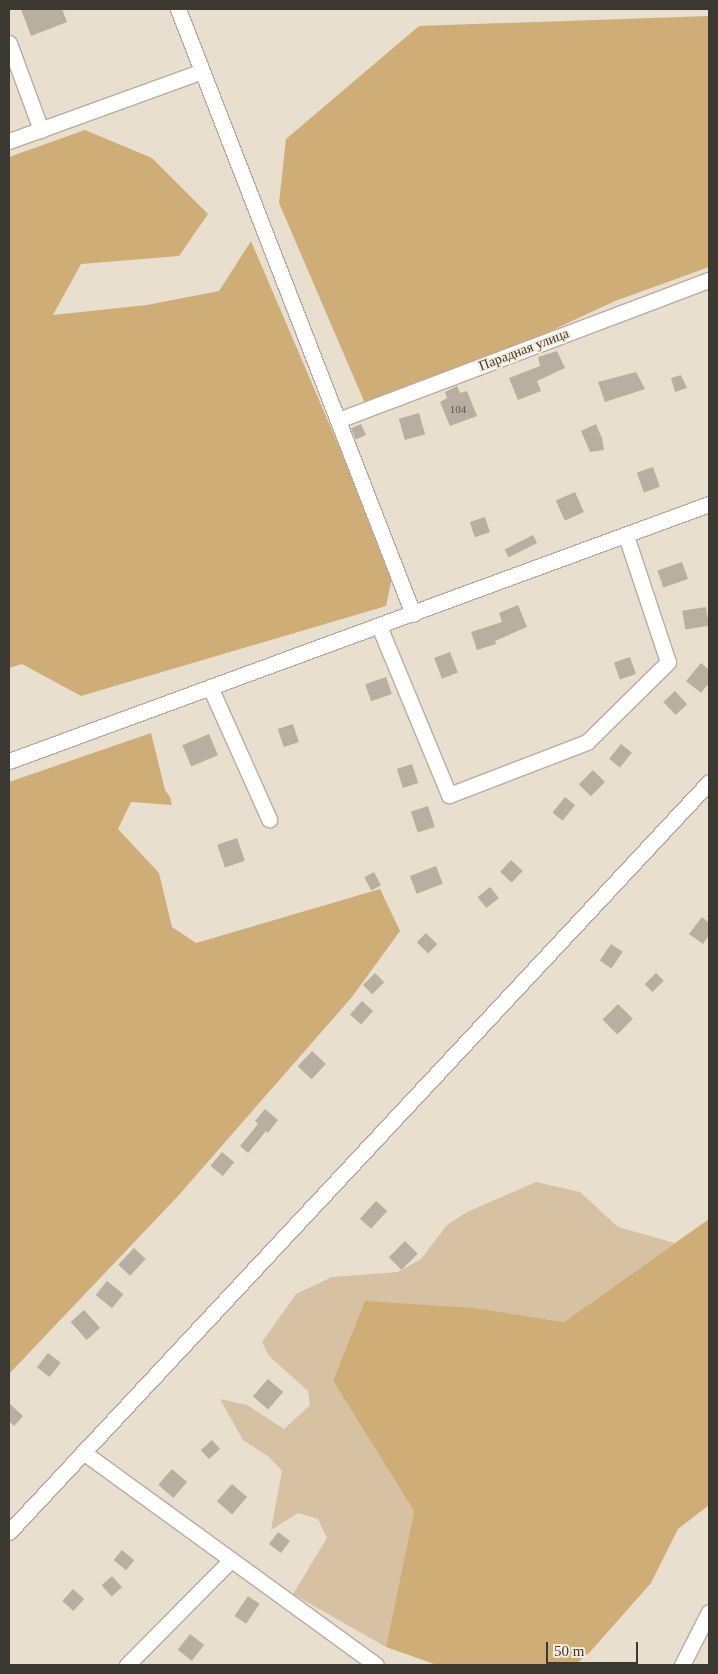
<!DOCTYPE html>
<meta charset="utf-8">
<style>
body{margin:0}
#map{position:relative;width:718px;height:1674px;overflow:hidden;background:#e9dfcf;font-family:"Times New Roman",serif}
div>[style]{position:absolute}
.green>*{inset:0;background:#d6c2a2}
.forest>*{inset:0;background:#cead77}
.building>*{inset:0;background:#b8afa0;transform-origin:0 0}
.roads{filter:drop-shadow(1px 0 #b7ad9f) drop-shadow(-1px 0 #b7ad9f) drop-shadow(0 1px #b7ad9f) drop-shadow(0 -1px #b7ad9f)}
.minor>*{height:15px;margin:-7.5px;padding:0 7.5px;transform-origin:7.5px;border-radius:7.5px;background:#fff}
span{translate:-50% -50%;white-space:nowrap;text-align:center;line-height:1.15;-webkit-text-stroke:4px #f6ecdc;paint-order:stroke}
.number-label{font-size:11px;color:#5b564e}
.number-label span{-webkit-text-stroke-width:0}
.street-label{font-size:14px;color:#3c3832}
.frame{position:absolute;inset:0;border:10px solid #3c3832;pointer-events:none}
.scale{position:absolute;left:546px;top:1642px;width:92px;height:22px;box-sizing:border-box;border:2px solid #3c3832;border-top:0;padding-left:6px;font-size:15px;line-height:18px;white-space:nowrap;color:#3c3832;-webkit-text-stroke:4px #f6ecdc;paint-order:stroke}
</style>
<div id="map">
<div class="green">
<div style="clip-path:polygon(536px 1182px,580px 1192px,618px 1227px,675px 1243px,564px 1322px,475px 1308px,333px 1381px,414px 1511px,386px 1647px,293px 1594px,327px 1538px,318px 1519px,298px 1513px,271px 1530px,282px 1471px,269px 1457px,243px 1440px,220px 1399px,247px 1405px,284px 1429px,310px 1405px,308px 1391px,269px 1356px,262px 1342px,296px 1294px,332px 1277px,398px 1272px,421px 1259px,447px 1225px,467px 1212px)"></div>
</div>
<div class="forest">
<div style="clip-path:polygon(709px 16px,709px 267px,615px 301px,370px 415px,279px 203px,286px 139px,419px 26px)"></div>
<div style="clip-path:polygon(85px 130px,152px 158px,208px 214px,179px 256px,81px 264px,53px 315px,147px 305px,219px 291px,251px 241px,393px 573px,386px 606px,81px 696px,22px 664px,9px 668px,9px 157px)"></div>
<div style="clip-path:polygon(151px 733px,165px 790px,170px 797px,172px 805px,131px 802px,118px 829px,159px 873px,172px 927px,196px 943px,380px 889px,400px 931px,352px 997px,178px 1196px,9px 1374px,9px 782px)"></div>
<div style="clip-path:polygon(709px 1219px,709px 1505px,678px 1529px,651px 1583px,590px 1652px,575px 1665px,437px 1665px,386px 1647px,414px 1511px,333px 1381px,365px 1301px,475px 1308px,564px 1322px)"></div>
</div>
<div class="building">
<div style="clip-path:polygon(21px 9px,62px 9px,67px 22px,31px 36px)"></div>
<div style="clip-path:polygon(557px 351px,565px 368px,537px 381px,541px 391px,518px 400px,509px 378px,540px 366px,538px 357px)"></div>
<div style="clip-path:polygon(636px 372px,645px 389px,605px 402px,598px 382px)"></div>
<div style="clip-path:polygon(681px 375px,687px 388px,675px 392px,671px 378px)"></div>
<div style="clip-path:polygon(457px 386px,460px 393px,467px 391px,477px 416px,450px 426px,440px 402px,447px 398px,445px 392px)"></div>
<div style="left:419px;top:413px;width:22px;height:21px;rotate:74deg"></div>
<div style="left:361px;top:424px;width:12px;height:11px;rotate:66deg"></div>
<div style="clip-path:polygon(596px 424px,602px 438px,604px 450px,590px 452px,581px 431px)"></div>
<div style="left:653px;top:467px;width:21px;height:17px;rotate:71deg"></div>
<div style="left:575px;top:492px;width:22px;height:21px;rotate:66deg"></div>
<div style="left:485px;top:517px;width:16px;height:16px;rotate:72deg"></div>
<div style="left:533px;top:535px;width:9px;height:32px;rotate:63deg"></div>
<div style="left:682px;top:562px;width:18px;height:26px;rotate:71deg"></div>
<div style="clip-path:polygon(518px 605px,527px 627px,495px 641px,496px 644px,477px 650px,471px 632px,502px 622px,499px 613px)"></div>
<div style="left:706px;top:607px;width:19px;height:24px;rotate:81deg"></div>
<div style="left:450px;top:652px;width:22px;height:17px;rotate:69deg"></div>
<div style="left:630px;top:657px;width:18px;height:17px;rotate:71deg"></div>
<div style="clip-path:polygon(701px 663px,709px 670px,709px 683px,701px 693px,686px 681px)"></div>
<div style="left:386px;top:677px;width:18px;height:22px;rotate:71deg"></div>
<div style="left:675px;top:691px;width:18px;height:16px;rotate:47deg"></div>
<div style="left:293px;top:724px;width:19px;height:16px;rotate:72deg"></div>
<div style="left:209px;top:734px;width:23px;height:29px;rotate:67deg"></div>
<div style="left:621px;top:744px;width:14px;height:19px;rotate:39deg"></div>
<div style="left:412px;top:764px;width:20px;height:16px;rotate:72deg"></div>
<div style="left:593px;top:770px;width:17px;height:20px;rotate:45deg"></div>
<div style="left:565px;top:797px;width:13px;height:20px;rotate:39deg"></div>
<div style="left:428px;top:806px;width:22px;height:18px;rotate:72deg"></div>
<div style="left:237px;top:838px;width:24px;height:21px;rotate:71deg"></div>
<div style="left:511px;top:860px;width:16px;height:16px;rotate:43deg"></div>
<div style="left:436px;top:866px;width:19px;height:28px;rotate:69deg"></div>
<div style="left:374px;top:872px;width:15px;height:11px;rotate:62deg"></div>
<div style="left:490px;top:887px;width:14px;height:16px;rotate:51deg"></div>
<div style="clip-path:polygon(702px 917px,709px 923px,709px 935px,703px 944px,689px 934px)"></div>
<div style="left:426px;top:933px;width:16px;height:13px;rotate:45deg"></div>
<div style="left:611px;top:944px;width:14px;height:20px;rotate:34deg"></div>
<div style="left:375px;top:973px;width:13px;height:17px;rotate:45deg"></div>
<div style="left:656px;top:973px;width:11px;height:16px;rotate:45deg"></div>
<div style="left:362px;top:1001px;width:15px;height:18px;rotate:42deg"></div>
<div style="left:618px;top:1004px;width:21px;height:22px;rotate:45deg"></div>
<div style="left:312px;top:1051px;width:19px;height:21px;rotate:43deg"></div>
<div style="clip-path:polygon(265px 1109px,278px 1120px,268px 1133px,266px 1131px,248px 1153px,240px 1146px,258px 1124px,255px 1121px)"></div>
<div style="left:222px;top:1152px;width:16px;height:18px;rotate:40deg"></div>
<div style="left:376px;top:1201px;width:15px;height:24px;rotate:42deg"></div>
<div style="left:405px;top:1241px;width:18px;height:23px;rotate:45deg"></div>
<div style="left:134px;top:1248px;width:16px;height:23px;rotate:43deg"></div>
<div style="left:107px;top:1281px;width:21px;height:18px;rotate:39deg"></div>
<div style="left:84px;top:1310px;width:24px;height:18px;rotate:48deg"></div>
<div style="left:48px;top:1353px;width:16px;height:18px;rotate:38deg"></div>
<div style="left:268px;top:1379px;width:20px;height:23px;rotate:41deg"></div>
<div style="clip-path:polygon(9px 1403px,23px 1416px,14px 1426px,9px 1421px)"></div>
<div style="left:212px;top:1440px;width:12px;height:15px;rotate:48deg"></div>
<div style="left:172px;top:1469px;width:20px;height:21px;rotate:41deg"></div>
<div style="left:232px;top:1484px;width:20px;height:23px;rotate:41deg"></div>
<div style="left:278px;top:1532px;width:15px;height:15px;rotate:37deg"></div>
<div style="left:122px;top:1550px;width:16px;height:13px;rotate:40deg"></div>
<div style="left:112px;top:1576px;width:15px;height:14px;rotate:48deg"></div>
<div style="left:73px;top:1589px;width:15px;height:16px;rotate:42deg"></div>
<div style="left:248px;top:1596px;width:14px;height:24px;rotate:34deg"></div>
<div style="left:190px;top:1634px;width:18px;height:20px;rotate:38deg"></div>
</div>
<div class="roads">
<div class="minor">
<div style="left:178px;top:9px;width:649px;rotate:68.77deg"></div>
<div style="left:9px;top:43px;width:93px;rotate:69.8deg"></div>
<div style="left:9px;top:141px;width:205px;rotate:-19.9deg"></div>
<div style="left:338px;top:420px;width:397px;rotate:-20.7deg"></div>
<div style="left:379px;top:626px;width:183px;rotate:67.5deg"></div>
<div style="left:449px;top:795px;width:148px;rotate:-21deg"></div>
<div style="left:587px;top:742px;width:114px;rotate:-44.6deg"></div>
<div style="left:668px;top:662px;width:133px;rotate:-108.4deg"></div>
<div style="left:210px;top:687px;width:145px;rotate:65.9deg"></div>
<div style="left:9px;top:761px;width:746px;rotate:-20.16deg"></div>
<div style="left:83px;top:1452px;width:362px;rotate:36deg"></div>
<div style="left:9px;top:1532px;width:1026px;rotate:-46.97deg"></div>
<div style="left:127px;top:1665px;width:148px;rotate:-45.3deg"></div>
<div style="left:682px;top:1665px;width:59px;rotate:-63deg"></div>
</div>
</div>
<div class="number-label">
<span style="left:458px;top:409px">104</span>
</div>
<div class="street-label">
<span style="left:524px;top:350px;rotate:-21deg">Парадная улица</span>
</div>
<div class="frame"></div>
<div class="scale">50 m</div>
</div>
